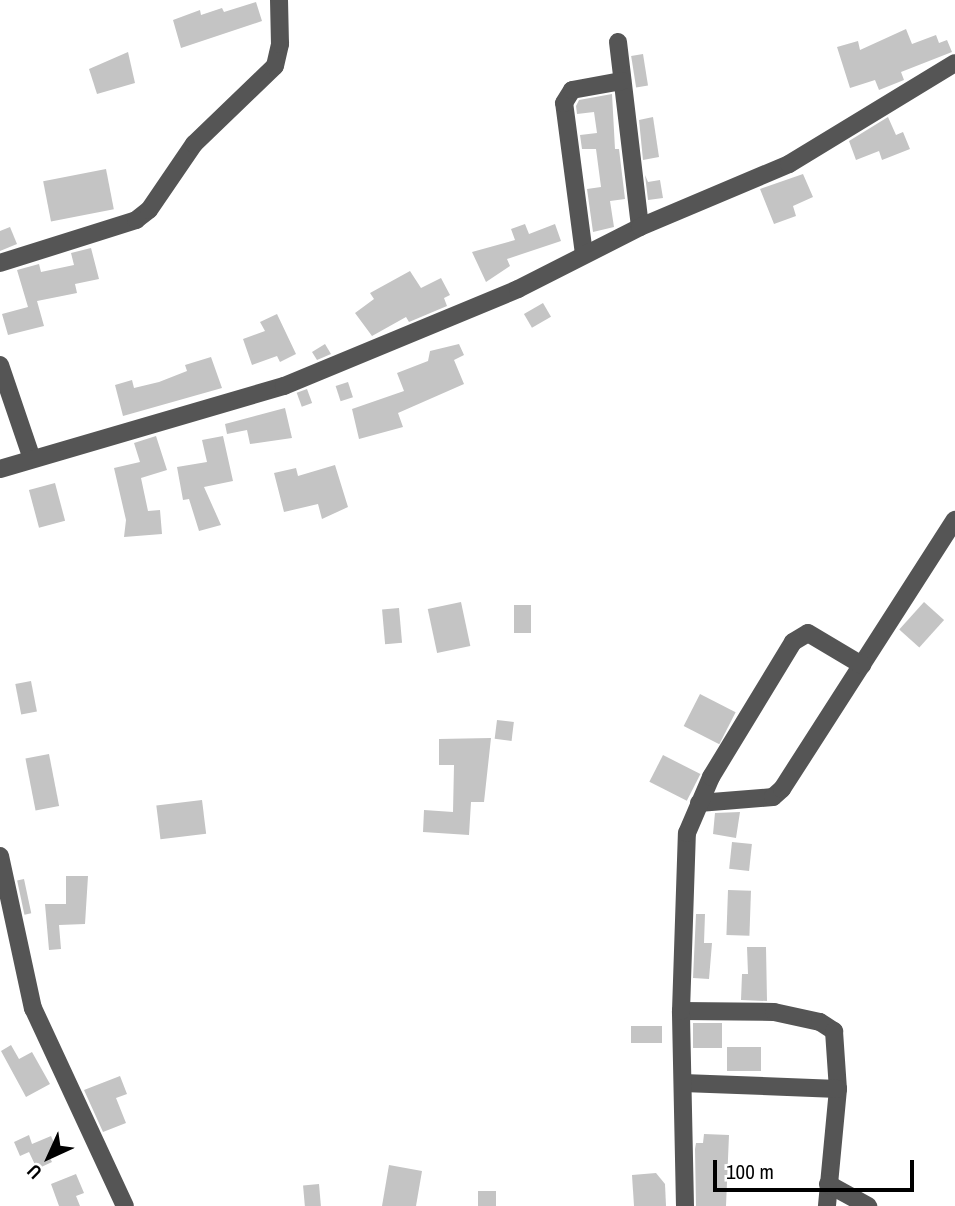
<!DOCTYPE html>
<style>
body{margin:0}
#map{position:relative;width:955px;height:1206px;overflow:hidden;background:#fff;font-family:"Archivo Narrow",sans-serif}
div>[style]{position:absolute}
.building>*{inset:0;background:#c4c4c4;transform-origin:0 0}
.minor>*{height:18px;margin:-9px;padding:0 9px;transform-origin:9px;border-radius:9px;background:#555}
span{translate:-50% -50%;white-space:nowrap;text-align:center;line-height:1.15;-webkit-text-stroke:6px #fff;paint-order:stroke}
.north{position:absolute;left:14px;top:1122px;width:70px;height:70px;-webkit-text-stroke:5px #fff;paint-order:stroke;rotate:225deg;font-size:19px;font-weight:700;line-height:28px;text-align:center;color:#000}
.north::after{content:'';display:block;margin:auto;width:24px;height:32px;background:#000;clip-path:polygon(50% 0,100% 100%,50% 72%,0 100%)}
.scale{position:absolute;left:713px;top:1160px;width:201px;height:32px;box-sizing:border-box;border:4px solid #000;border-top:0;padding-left:9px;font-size:21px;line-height:24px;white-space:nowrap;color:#000;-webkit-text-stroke:5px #fff;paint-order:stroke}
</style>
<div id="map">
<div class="building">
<div style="clip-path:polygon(256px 2px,262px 21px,181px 48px,173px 20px,200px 10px,201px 15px,222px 8px,224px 12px)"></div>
<div style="clip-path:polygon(906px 29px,912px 44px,936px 35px,939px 43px,947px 40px,952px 52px,901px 72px,904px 80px,879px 90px,875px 80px,850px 88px,837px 47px,858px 41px,860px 50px)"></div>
<div style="clip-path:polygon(128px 52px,135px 83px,97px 94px,89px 69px)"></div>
<div style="left:643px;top:54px;width:32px;height:12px;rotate:81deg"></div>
<div style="clip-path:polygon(612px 94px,615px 149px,619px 149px,625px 199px,610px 201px,614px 227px,593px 232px,587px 189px,601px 187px,596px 149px,582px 149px,580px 135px,597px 133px,594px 112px,577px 114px,576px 106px,579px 100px)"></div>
<div style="clip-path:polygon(653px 117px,659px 157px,643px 160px,639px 120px)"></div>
<div style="clip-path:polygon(888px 117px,896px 135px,903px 132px,910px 149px,882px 160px,879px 151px,856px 160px,849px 141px)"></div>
<div style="left:106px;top:169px;width:41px;height:64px;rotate:79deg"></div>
<div style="clip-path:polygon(803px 174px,813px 197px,793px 206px,796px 216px,774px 224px,760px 189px)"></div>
<div style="clip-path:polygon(645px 175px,648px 182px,660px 180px,663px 198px,648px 200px)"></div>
<div style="clip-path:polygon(525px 224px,529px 234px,555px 224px,561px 241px,507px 259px,510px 266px,486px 282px,472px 252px,515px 240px,511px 229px)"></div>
<div style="clip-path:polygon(10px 227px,17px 244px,0 251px,0 231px)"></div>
<div style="clip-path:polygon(91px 248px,99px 279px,75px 284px,77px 293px,37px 301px,44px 326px,8px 335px,2px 314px,28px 307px,17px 270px,39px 264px,41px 272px,74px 265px,71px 253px)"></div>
<div style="clip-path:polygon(410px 271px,421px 288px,441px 278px,450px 295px,444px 298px,447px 306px,409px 322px,406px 317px,372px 336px,355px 313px,374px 299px,370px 293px)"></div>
<div style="left:543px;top:303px;width:16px;height:22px;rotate:60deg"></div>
<div style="clip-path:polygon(277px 314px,296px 354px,280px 362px,277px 356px,252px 365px,243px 339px,265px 331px,260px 322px)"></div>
<div style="clip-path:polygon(325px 344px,331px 354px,317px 360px,312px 352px)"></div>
<div style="clip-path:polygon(459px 344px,464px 355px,454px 360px,464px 384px,398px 413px,403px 427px,359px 439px,352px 409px,404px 391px,397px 373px,428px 361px,430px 351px)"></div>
<div style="clip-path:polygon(211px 357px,222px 388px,123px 416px,115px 385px,132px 380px,134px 388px,159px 382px,187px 371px,185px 365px)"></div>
<div style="left:348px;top:382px;width:16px;height:13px;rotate:72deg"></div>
<div style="left:307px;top:389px;width:15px;height:11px;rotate:70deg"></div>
<div style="clip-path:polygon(285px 408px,292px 438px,250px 444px,247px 430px,227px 434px,225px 424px)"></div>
<div style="clip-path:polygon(156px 436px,167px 470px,141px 478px,148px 511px,160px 510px,162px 534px,124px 537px,126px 520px,114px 468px,140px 462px,134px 443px)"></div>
<div style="clip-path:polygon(223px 436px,233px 481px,204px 487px,221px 525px,199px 531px,189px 499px,183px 500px,177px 467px,207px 462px,202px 440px)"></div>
<div style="clip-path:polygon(335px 465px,348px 507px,322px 519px,318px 504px,284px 512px,274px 473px,296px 468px,298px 476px)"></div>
<div style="left:55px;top:483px;width:39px;height:27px;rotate:75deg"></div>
<div style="left:461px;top:602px;width:45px;height:34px;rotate:78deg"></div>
<div style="left:924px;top:602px;width:27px;height:37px;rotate:42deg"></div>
<div style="left:514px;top:605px;width:17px;height:28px"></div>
<div style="left:399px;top:608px;width:35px;height:17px;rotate:85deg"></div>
<div style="left:31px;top:681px;width:31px;height:16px;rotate:79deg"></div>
<div style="left:700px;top:694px;width:40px;height:36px;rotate:27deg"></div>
<div style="left:497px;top:720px;width:17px;height:19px;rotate:7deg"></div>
<div style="clip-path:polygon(491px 738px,484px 802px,471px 802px,469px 835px,423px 832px,424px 810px,453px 812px,454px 765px,439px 765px,439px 739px)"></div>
<div style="left:49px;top:754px;width:53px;height:24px;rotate:79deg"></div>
<div style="left:663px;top:755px;width:42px;height:30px;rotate:27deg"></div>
<div style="left:202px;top:800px;width:34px;height:46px;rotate:83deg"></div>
<div style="clip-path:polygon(740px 812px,736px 838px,713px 834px,715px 813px)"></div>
<div style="left:732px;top:842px;width:20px;height:27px;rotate:6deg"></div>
<div style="clip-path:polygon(66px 876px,88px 876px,85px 924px,59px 925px,61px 949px,49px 950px,45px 904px,66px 904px)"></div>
<div style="left:24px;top:879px;width:35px;height:7px;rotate:78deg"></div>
<div style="left:728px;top:890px;width:23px;height:45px;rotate:2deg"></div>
<div style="clip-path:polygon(696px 914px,705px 914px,704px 943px,712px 943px,709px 979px,693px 978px)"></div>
<div style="clip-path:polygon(747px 947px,766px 947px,767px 1001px,741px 1000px,742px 974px,748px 974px)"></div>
<div style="left:693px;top:1023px;width:29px;height:25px"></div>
<div style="left:631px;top:1026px;width:31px;height:17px"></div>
<div style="clip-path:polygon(11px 1045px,19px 1059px,32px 1052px,50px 1084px,26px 1097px,1px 1051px)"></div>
<div style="left:727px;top:1047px;width:34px;height:24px"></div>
<div style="clip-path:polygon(120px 1076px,127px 1094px,116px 1098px,126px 1123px,103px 1132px,84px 1090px)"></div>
<div style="clip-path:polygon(704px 1134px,729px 1135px,726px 1206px,696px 1206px,695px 1149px,696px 1143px,703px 1143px)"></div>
<div style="clip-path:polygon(29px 1135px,32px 1144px,51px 1136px,59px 1154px,50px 1158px,52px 1162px,37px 1169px,29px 1152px,20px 1156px,14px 1142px)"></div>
<div style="clip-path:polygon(389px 1165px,422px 1171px,416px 1206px,382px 1206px)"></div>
<div style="clip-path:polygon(656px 1173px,665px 1184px,666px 1206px,634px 1206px,632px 1175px)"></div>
<div style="clip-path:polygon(76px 1174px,84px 1193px,76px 1196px,80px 1206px,59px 1206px,51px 1184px)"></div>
<div style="left:319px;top:1184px;width:22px;height:16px;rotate:85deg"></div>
<div style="left:478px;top:1191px;width:18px;height:15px"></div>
</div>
<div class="minor">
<div style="left:618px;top:42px;width:186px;rotate:83.2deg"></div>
<div style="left:584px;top:254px;width:152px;rotate:-97.5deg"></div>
<div style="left:564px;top:103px;width:15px;rotate:-58deg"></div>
<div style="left:572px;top:90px;width:51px;rotate:-10.2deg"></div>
<div style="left:0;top:263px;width:143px;rotate:-17.5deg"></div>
<div style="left:136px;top:220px;width:16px;rotate:-38deg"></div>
<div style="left:149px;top:210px;width:80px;rotate:-55.7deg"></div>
<div style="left:194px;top:144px;width:112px;rotate:-43.9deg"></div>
<div style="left:275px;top:66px;width:23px;rotate:-77deg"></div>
<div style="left:280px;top:44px;width:44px;rotate:-91.3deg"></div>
<div style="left:0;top:365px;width:99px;rotate:71.2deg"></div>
<div style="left:0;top:469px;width:296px;rotate:-16.3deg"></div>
<div style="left:284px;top:386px;width:253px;rotate:-22.5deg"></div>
<div style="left:518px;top:289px;width:137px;rotate:-26.9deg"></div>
<div style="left:640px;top:227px;width:162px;rotate:-22.9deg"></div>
<div style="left:789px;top:164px;width:194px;rotate:-31.3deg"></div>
<div style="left:699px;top:803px;width:74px;rotate:-4.6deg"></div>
<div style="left:773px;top:797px;width:12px;rotate:-42deg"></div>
<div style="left:782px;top:789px;width:320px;rotate:-57.3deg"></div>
<div style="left:0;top:856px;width:156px;rotate:77.8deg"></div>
<div style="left:33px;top:1008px;width:218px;rotate:65.1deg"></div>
<div style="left:681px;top:1011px;width:93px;rotate:0.6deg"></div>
<div style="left:774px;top:1012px;width:47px;rotate:12.3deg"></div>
<div style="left:820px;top:1022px;width:17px;rotate:33deg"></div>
<div style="left:834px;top:1031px;width:58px;rotate:86.1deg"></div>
<div style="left:838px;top:1089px;width:118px;rotate:95.4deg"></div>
<div style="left:683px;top:1083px;width:155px;rotate:2.2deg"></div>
<div style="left:828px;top:1184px;width:46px;rotate:28.8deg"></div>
<div style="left:685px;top:1206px;width:195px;rotate:-91.2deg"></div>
<div style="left:681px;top:1011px;width:178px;rotate:-88.1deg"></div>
<div style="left:687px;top:833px;width:61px;rotate:-66.8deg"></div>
<div style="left:711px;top:777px;width:158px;rotate:-58.7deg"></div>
<div style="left:793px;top:642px;width:17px;rotate:-31deg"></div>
<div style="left:808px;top:633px;width:63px;rotate:30.7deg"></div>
</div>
<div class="north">U</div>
<div class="scale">100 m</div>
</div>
